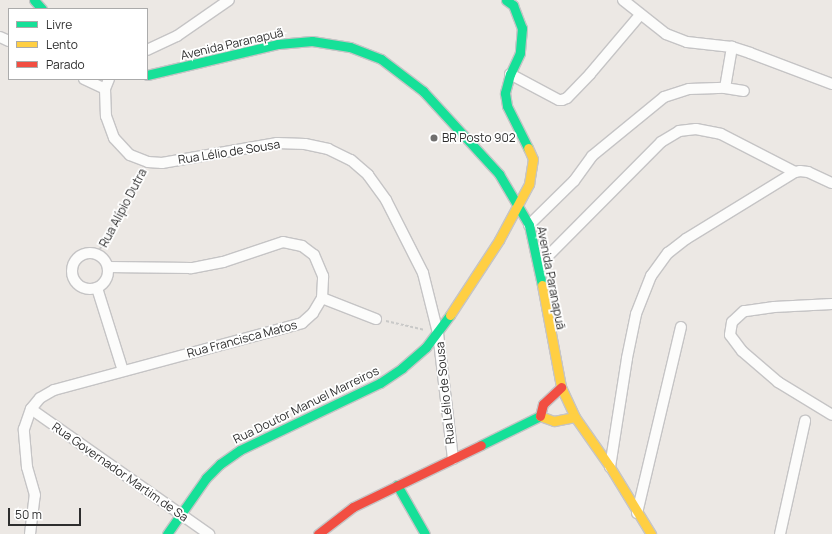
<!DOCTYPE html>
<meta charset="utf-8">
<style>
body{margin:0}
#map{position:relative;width:832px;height:534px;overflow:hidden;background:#ece8e4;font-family:Manrope,sans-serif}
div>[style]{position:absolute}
.path>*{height:1.5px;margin-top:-0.75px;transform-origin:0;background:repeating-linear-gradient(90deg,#c9c9c8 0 3px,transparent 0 5px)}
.roads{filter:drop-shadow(1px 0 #c5c4c5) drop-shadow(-1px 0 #c5c4c5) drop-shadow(0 1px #c5c4c5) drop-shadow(0 -1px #c5c4c5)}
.street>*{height:10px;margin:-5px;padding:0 5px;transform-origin:5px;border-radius:5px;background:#fcfcfb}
.street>.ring{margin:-5px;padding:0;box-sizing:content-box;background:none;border:10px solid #fcfcfb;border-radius:50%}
.fast>*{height:9px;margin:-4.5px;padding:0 4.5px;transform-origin:4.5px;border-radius:4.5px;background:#16e098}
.slow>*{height:9px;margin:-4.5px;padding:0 4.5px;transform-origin:4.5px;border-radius:4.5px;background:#ffcf43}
.jam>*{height:9px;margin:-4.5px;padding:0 4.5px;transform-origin:4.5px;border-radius:4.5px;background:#f24e42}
.dots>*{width:11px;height:11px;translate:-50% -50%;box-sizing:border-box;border:2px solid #fff;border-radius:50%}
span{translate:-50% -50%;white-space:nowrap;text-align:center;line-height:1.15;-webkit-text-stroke:3.5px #fff;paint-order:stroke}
.street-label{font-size:12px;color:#2e2e2e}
.poi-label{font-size:12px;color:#2e2e2e}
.left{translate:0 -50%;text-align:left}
.legend{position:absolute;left:8px;top:8px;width:140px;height:72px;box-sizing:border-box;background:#fff;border:1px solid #ababab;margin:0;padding:5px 7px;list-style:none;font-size:12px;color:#2e2e2e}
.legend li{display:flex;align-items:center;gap:8px;height:20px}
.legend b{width:20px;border:1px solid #ababab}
.scale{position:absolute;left:8px;top:508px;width:73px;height:18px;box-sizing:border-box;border:2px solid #2e2e2e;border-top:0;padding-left:5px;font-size:12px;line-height:14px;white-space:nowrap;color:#2e2e2e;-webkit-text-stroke:3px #fff;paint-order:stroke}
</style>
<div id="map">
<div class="path">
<div style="left:98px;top:255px;width:9px;rotate:-72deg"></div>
<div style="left:101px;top:246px;width:87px;rotate:-61.1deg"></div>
<div style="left:386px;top:321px;width:40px;rotate:13deg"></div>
</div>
<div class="roads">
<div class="street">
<div style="left:623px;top:0;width:55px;rotate:38.3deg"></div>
<div style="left:666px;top:34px;width:22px;rotate:21deg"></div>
<div style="left:687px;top:42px;width:45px;rotate:6.3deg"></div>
<div style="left:732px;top:47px;width:19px;rotate:18deg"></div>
<div style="left:750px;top:53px;width:88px;rotate:20.7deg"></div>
<div style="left:0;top:37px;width:10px;rotate:24deg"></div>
<div style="left:147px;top:50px;width:33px;rotate:-25deg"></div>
<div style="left:177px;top:36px;width:63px;rotate:-34.7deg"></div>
<div style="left:510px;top:74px;width:55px;rotate:28deg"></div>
<div style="left:559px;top:100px;width:3px"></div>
<div style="left:562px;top:100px;width:5px;rotate:-22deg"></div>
<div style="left:567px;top:98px;width:33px;rotate:-46deg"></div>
<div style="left:590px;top:74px;width:77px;rotate:-49.7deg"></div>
<div style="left:84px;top:79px;width:23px;rotate:25deg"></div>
<div style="left:109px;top:79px;width:11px;rotate:112deg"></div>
<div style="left:105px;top:89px;width:27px;rotate:88deg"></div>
<div style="left:106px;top:116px;width:23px;rotate:70deg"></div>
<div style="left:114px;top:138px;width:23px;rotate:47deg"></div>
<div style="left:130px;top:155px;width:19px;rotate:21deg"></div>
<div style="left:148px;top:162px;width:14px;rotate:4deg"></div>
<div style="left:162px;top:163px;width:117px;rotate:-9.9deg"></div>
<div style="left:277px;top:143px;width:28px;rotate:2deg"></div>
<div style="left:305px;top:144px;width:24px;rotate:12deg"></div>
<div style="left:328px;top:149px;width:25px;rotate:26deg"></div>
<div style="left:351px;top:160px;width:23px;rotate:41deg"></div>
<div style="left:368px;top:175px;width:31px;rotate:54deg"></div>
<div style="left:386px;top:200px;width:82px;rotate:63.1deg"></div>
<div style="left:423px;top:273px;width:62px;rotate:76deg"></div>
<div style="left:438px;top:333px;width:127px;rotate:83.2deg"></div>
<div style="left:725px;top:88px;width:42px;rotate:-80.3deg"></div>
<div style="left:529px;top:225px;width:63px;rotate:-44.4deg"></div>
<div style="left:574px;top:181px;width:31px;rotate:-54deg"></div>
<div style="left:592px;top:156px;width:93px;rotate:-39.3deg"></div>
<div style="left:664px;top:97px;width:26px;rotate:-18deg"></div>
<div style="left:689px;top:89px;width:36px;rotate:-2deg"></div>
<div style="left:725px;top:88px;width:19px;rotate:9deg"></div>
<div class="ring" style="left:72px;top:253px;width:26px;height:26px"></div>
<div style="left:539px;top:265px;width:173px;rotate:-45.2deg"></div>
<div style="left:661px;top:142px;width:21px;rotate:-31deg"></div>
<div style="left:679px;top:131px;width:17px;rotate:-7deg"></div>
<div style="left:696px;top:129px;width:25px;rotate:11deg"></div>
<div style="left:721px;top:134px;width:83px;rotate:27.2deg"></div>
<div style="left:97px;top:288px;width:87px;rotate:72.6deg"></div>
<div style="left:322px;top:298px;width:58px;rotate:21.3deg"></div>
<div style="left:832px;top:304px;width:58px;rotate:177deg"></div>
<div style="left:774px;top:307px;width:30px;rotate:172deg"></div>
<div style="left:744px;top:311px;width:16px;rotate:137deg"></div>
<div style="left:732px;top:322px;width:13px;rotate:99deg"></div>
<div style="left:730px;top:335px;width:20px;rotate:53deg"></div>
<div style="left:742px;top:351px;width:48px;rotate:40.7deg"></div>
<div style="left:778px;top:382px;width:63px;rotate:31.4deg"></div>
<div style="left:31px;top:409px;width:218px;rotate:35.1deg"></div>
<div style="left:610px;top:467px;width:110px;rotate:-81.1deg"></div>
<div style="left:627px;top:358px;width:45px;rotate:-78.4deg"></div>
<div style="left:636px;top:314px;width:41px;rotate:-68.5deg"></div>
<div style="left:651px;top:276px;width:29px;rotate:-54deg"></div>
<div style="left:668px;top:253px;width:23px;rotate:-38deg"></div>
<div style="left:686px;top:239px;width:128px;rotate:-31.6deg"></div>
<div style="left:795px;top:172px;width:5px;rotate:-11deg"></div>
<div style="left:800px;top:171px;width:8px;rotate:7deg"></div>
<div style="left:808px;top:172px;width:26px;rotate:25deg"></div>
<div style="left:637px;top:513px;width:191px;rotate:-76.7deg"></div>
<div style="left:30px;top:534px;width:39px;rotate:-83deg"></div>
<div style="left:35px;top:495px;width:29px;rotate:-106deg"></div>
<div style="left:27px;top:467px;width:38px;rotate:-95deg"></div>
<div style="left:24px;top:429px;width:21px;rotate:-71deg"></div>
<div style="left:31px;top:409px;width:14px;rotate:-51deg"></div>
<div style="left:40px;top:398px;width:16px;rotate:-30deg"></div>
<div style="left:54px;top:390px;width:257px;rotate:-15.1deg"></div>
<div style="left:302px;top:323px;width:15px;rotate:-42deg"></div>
<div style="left:313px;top:313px;width:17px;rotate:-59deg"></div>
<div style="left:322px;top:298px;width:22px;rotate:-87deg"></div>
<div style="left:323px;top:276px;width:23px;rotate:-113deg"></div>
<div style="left:314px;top:255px;width:15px;rotate:-143deg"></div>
<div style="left:302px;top:246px;width:19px;rotate:-168deg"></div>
<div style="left:283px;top:242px;width:63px;rotate:161.6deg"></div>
<div style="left:223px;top:262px;width:33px;rotate:169deg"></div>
<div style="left:191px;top:268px;width:83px;rotate:-179.3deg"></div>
<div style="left:780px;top:534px;width:116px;rotate:-77.5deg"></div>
</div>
<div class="fast">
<div style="left:34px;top:0;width:12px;rotate:48deg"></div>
<div style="left:506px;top:0;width:9px;rotate:36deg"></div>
<div style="left:513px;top:5px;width:25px;rotate:69deg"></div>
<div style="left:522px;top:28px;width:25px;rotate:95deg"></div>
<div style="left:520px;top:53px;width:23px;rotate:115deg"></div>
<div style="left:510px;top:74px;width:20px;rotate:105deg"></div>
<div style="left:505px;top:93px;width:13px;rotate:81deg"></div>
<div style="left:507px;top:106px;width:47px;rotate:63.4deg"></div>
<div style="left:147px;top:75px;width:135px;rotate:-13.3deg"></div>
<div style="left:278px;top:44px;width:34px;rotate:-5deg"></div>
<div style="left:312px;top:41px;width:38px;rotate:9deg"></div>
<div style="left:350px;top:47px;width:33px;rotate:21deg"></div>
<div style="left:381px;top:59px;width:53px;rotate:37.3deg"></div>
<div style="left:423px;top:91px;width:113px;rotate:47.5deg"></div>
<div style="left:499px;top:174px;width:59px;rotate:59.5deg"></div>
<div style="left:529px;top:225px;width:61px;rotate:77.8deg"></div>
<div style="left:481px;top:445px;width:66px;rotate:-26.2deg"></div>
<div style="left:397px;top:485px;width:56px;rotate:60.3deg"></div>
<div style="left:167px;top:534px;width:68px;rotate:-55.1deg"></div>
<div style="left:206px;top:478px;width:20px;rotate:-45deg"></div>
<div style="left:220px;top:464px;width:24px;rotate:-35deg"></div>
<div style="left:240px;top:450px;width:155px;rotate:-25.6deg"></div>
<div style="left:380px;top:383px;width:27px;rotate:-34deg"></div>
<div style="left:402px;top:368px;width:32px;rotate:-41deg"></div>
<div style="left:426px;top:347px;width:40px;rotate:-53deg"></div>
</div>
<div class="slow">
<div style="left:542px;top:285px;width:104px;rotate:79.4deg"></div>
<div style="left:561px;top:387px;width:33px;rotate:65deg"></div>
<div style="left:575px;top:417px;width:61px;rotate:55deg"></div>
<div style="left:610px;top:467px;width:79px;rotate:58.5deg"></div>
<div style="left:450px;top:315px;width:90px;rotate:-56.8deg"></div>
<div style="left:499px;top:240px;width:64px;rotate:-61.8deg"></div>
<div style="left:529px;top:184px;width:25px;rotate:-81deg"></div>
<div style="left:533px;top:159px;width:12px;rotate:-114deg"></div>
<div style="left:540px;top:416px;width:15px;rotate:20deg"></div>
<div style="left:554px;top:421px;width:21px;rotate:-11deg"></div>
</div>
<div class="jam">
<div style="left:540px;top:416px;width:12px;rotate:-76deg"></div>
<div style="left:543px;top:404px;width:25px;rotate:-43deg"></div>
<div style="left:318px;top:534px;width:44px;rotate:-37.6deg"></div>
<div style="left:353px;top:507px;width:142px;rotate:-25.8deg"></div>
</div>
</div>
<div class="dots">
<div style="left:434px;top:138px;background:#706f6e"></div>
</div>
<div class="street-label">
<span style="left:232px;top:44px;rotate:-13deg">Avenida Paranapuã</span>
<span style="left:229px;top:152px;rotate:-9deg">Rua Lélio de Sousa</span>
<span style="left:123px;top:208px;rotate:-62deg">Rua Alípio Dutra</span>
<span style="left:551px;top:278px;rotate:79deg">Avenida Paranapuã</span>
<span style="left:242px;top:339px;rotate:-15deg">Rua Francisca Matos</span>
<span style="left:445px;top:393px;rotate:-96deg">Rua Lélio de Sousa</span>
<span style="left:306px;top:405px;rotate:-26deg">Rua Doutor Manuel Marreiros</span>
<span style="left:120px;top:472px;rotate:35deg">Rua Governador Martim de Sa</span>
</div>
<div class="poi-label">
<span class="left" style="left:442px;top:138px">BR Posto 902</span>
</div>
<ul class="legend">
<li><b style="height:5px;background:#16e098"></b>Livre</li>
<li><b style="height:5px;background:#ffcf43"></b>Lento</li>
<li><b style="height:5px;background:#f24e42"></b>Parado</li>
</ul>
<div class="scale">50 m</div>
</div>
